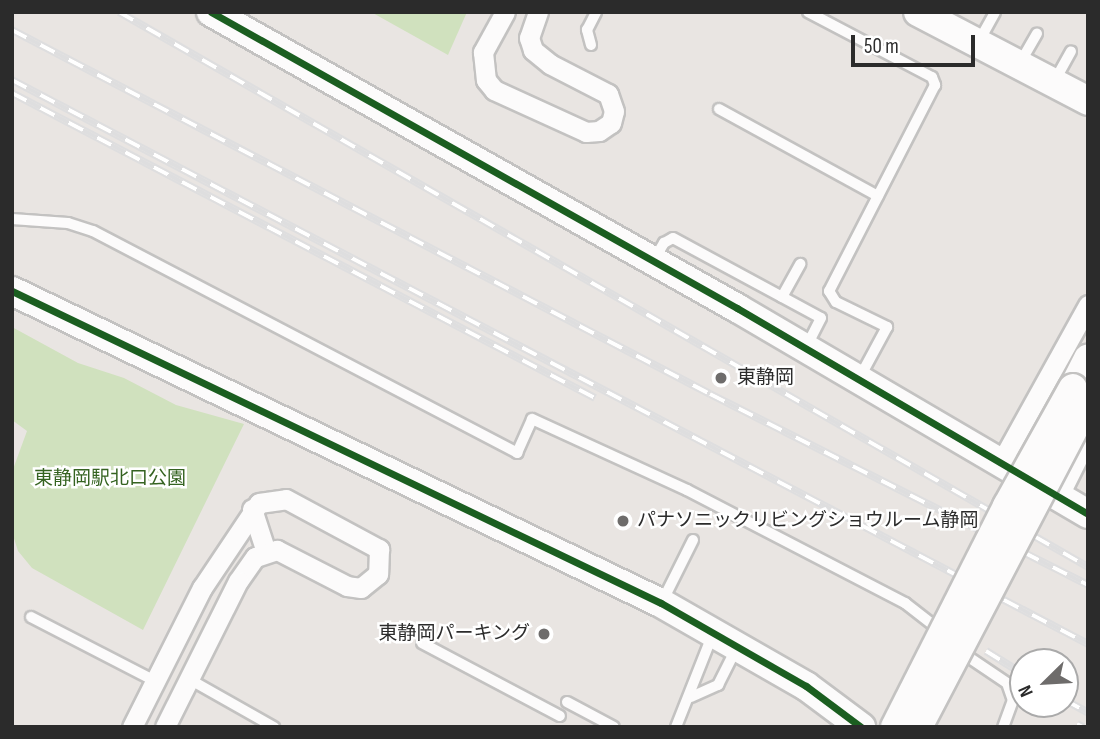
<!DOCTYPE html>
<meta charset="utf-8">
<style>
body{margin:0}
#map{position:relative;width:1100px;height:739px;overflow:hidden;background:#e9e5e2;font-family:"Sofia Sans Condensed","Noto Sans JP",sans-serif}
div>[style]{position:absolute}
.green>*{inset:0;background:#d0e1be}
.roads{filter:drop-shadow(2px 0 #c3c2c1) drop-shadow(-2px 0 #c3c2c1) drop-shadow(0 2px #c3c2c1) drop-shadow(0 -2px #c3c2c1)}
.lane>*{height:10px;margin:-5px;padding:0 5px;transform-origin:5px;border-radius:5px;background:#fcfbfb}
.street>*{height:19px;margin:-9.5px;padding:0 9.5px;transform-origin:9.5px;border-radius:9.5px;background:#fcfbfb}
.secondary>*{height:28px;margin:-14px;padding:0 14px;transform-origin:14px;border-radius:14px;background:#fcfbfb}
.rail>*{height:8px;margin-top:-4px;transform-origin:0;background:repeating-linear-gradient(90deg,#fff 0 16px,#dededf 0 32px);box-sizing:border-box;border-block:2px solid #dededf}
.bridges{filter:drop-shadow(2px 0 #c3c2c1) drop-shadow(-2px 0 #c3c2c1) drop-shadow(0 2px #c3c2c1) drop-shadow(0 -2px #c3c2c1)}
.secondary-bridge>*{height:28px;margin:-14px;padding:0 14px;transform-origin:14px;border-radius:14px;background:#fcfbfb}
.cycleway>*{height:7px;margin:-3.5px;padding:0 3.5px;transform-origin:3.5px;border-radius:3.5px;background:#1b5e20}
.dots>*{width:19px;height:19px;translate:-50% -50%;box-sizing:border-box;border:4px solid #fff;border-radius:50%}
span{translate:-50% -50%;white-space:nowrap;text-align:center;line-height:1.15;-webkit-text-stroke:5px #fff;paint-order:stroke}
.poi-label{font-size:19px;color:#2b2b2b}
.left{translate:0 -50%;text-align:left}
.right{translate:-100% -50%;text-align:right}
.park-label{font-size:19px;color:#356321}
.frame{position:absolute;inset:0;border:14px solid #2b2b2b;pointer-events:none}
.north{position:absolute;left:1009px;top:648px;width:70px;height:70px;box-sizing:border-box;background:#fff;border:2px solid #aaa;border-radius:50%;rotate:246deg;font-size:19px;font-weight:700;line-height:28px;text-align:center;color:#2b2b2b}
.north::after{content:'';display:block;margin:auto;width:24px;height:32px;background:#6e6c6b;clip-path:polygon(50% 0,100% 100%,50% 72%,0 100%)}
.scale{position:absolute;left:851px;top:35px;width:124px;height:32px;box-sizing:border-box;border:4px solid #2b2b2b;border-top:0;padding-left:9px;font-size:21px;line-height:24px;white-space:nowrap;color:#2b2b2b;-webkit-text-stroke:5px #fff;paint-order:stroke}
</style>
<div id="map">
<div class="green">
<div style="clip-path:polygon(371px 12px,467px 12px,448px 55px)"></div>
<div style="clip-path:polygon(12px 327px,78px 363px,124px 378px,176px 405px,244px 424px,143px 630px,32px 568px,18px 551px,12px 532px,12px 472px,27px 431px,12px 420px)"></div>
</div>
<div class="roads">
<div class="lane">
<div style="left:808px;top:12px;width:140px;rotate:27.7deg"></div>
<div style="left:932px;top:77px;width:9px;rotate:69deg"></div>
<div style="left:935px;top:85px;width:232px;rotate:117.2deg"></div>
<div style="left:829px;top:291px;width:13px;rotate:58deg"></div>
<div style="left:836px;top:302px;width:57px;rotate:26.1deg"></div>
<div style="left:887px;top:327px;width:57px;rotate:118.4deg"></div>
<div style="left:978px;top:43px;width:35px;rotate:-61deg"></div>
<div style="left:591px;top:45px;width:16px;rotate:-105deg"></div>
<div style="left:587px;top:30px;width:20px;rotate:-63deg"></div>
<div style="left:1020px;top:63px;width:34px;rotate:-60deg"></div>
<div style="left:1054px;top:82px;width:35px;rotate:-61deg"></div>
<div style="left:719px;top:109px;width:181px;rotate:28.7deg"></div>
<div style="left:12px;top:219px;width:56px;rotate:4.1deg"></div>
<div style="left:68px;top:223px;width:26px;rotate:18deg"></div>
<div style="left:93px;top:231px;width:479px;rotate:27.6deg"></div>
<div style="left:517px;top:453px;width:37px;rotate:-66deg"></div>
<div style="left:532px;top:419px;width:170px;rotate:24.6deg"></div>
<div style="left:687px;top:490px;width:246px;rotate:27.4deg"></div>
<div style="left:905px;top:603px;width:46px;rotate:37.9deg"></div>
<div style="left:654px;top:260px;width:20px;rotate:-60deg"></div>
<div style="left:664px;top:243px;width:10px;rotate:-29deg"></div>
<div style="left:673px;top:238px;width:168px;rotate:28.4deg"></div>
<div style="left:821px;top:318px;width:30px;rotate:117deg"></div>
<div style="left:782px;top:297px;width:38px;rotate:-61deg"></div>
<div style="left:663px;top:600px;width:67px;rotate:-63.4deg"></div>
<div style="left:31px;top:617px;width:140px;rotate:27.3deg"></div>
<div style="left:422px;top:643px;width:156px;rotate:27.9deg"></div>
<div style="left:961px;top:652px;width:55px;rotate:34deg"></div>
<div style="left:1007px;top:683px;width:18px;rotate:71deg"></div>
<div style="left:1013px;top:700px;width:29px;rotate:110deg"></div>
<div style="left:189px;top:679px;width:98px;rotate:29.5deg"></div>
<div style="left:691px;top:697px;width:30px;rotate:-24deg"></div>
<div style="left:718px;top:685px;width:40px;rotate:-63.4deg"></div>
<div style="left:567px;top:702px;width:53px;rotate:28deg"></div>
<div style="left:676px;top:727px;width:98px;rotate:-68.4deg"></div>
</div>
<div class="street">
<div style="left:505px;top:12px;width:46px;rotate:118.8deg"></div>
<div style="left:483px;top:52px;width:28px;rotate:84deg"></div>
<div style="left:486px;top:80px;width:13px;rotate:51deg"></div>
<div style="left:494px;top:90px;width:101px;rotate:24.5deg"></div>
<div style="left:586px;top:132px;width:13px;rotate:-4deg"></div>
<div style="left:599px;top:131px;width:14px;rotate:-34deg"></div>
<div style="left:611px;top:123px;width:12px;rotate:-76deg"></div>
<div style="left:614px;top:111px;width:18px;rotate:-109deg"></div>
<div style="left:608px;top:94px;width:65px;rotate:-152.7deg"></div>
<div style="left:550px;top:64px;width:22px;rotate:-141deg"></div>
<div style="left:533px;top:50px;width:13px;rotate:-108deg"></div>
<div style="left:529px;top:38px;width:28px;rotate:-71deg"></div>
<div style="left:1000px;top:464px;width:182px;rotate:-61deg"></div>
<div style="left:1058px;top:497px;width:67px;rotate:-63.4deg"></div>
<div style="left:252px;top:509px;width:45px;rotate:72deg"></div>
<div style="left:132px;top:727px;width:156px;rotate:-63.3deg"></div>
<div style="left:202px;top:588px;width:102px;rotate:-56.2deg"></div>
<div style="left:259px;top:503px;width:27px;rotate:-8deg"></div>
<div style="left:286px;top:499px;width:106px;rotate:28.3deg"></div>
<div style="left:379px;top:549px;width:25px;rotate:92deg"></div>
<div style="left:378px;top:574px;width:22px;rotate:141deg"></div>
<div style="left:361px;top:588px;width:14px;rotate:-172deg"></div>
<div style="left:347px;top:586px;width:79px;rotate:-152.8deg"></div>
<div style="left:277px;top:550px;width:23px;rotate:162deg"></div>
<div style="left:255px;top:557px;width:29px;rotate:125deg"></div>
<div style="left:238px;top:581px;width:163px;rotate:116.6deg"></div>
</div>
<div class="secondary">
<div style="left:211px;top:12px;width:604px;rotate:29.37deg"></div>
<div style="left:737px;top:308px;width:407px;rotate:30.4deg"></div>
<div style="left:918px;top:12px;width:192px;rotate:27.6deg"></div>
<div style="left:12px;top:291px;width:720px;rotate:25.68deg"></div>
<div style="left:661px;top:603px;width:167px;rotate:29.8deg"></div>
<div style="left:806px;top:686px;width:69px;rotate:36.7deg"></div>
<div style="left:1073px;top:388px;width:33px;rotate:-63deg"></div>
</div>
</div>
<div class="rail">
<div style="left:119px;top:12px;width:1117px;rotate:29.8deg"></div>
<div style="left:12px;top:30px;width:787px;rotate:27.54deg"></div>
<div style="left:710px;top:394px;width:424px;rotate:26.8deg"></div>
<div style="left:12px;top:80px;width:1215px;rotate:27.66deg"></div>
<div style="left:12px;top:93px;width:658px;rotate:27.62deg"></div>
<div style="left:986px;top:651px;width:44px;rotate:31.9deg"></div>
<div style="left:1065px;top:700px;width:26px;rotate:29deg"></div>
<div style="left:1077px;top:724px;width:7px;rotate:27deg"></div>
</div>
<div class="bridges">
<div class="secondary-bridge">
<div style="left:895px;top:727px;width:248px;rotate:-63.1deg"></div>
<div style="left:1007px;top:506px;width:135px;rotate:-60.8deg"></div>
<div style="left:918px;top:727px;width:367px;rotate:-62.4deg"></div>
</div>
</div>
<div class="cycleway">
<div style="left:211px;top:12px;width:604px;rotate:29.37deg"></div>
<div style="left:737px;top:308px;width:407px;rotate:30.4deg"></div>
<div style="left:12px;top:291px;width:720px;rotate:25.68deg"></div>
<div style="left:661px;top:603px;width:167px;rotate:29.8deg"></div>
<div style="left:806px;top:686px;width:69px;rotate:36.7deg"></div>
</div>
<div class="dots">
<div style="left:721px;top:378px;background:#6e6c6b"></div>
<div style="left:623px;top:521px;background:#6e6c6b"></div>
<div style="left:544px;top:634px;background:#6e6c6b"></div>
</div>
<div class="poi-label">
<span class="left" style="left:737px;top:378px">東静岡</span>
<span class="left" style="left:637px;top:521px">パナソニックリビングショウルーム静岡</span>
<span class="right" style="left:530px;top:634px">東静岡パーキング</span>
</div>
<div class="park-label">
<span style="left:110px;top:479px">東静岡駅北口公園</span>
</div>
<div class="frame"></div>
<div class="north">N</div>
<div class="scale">50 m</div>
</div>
